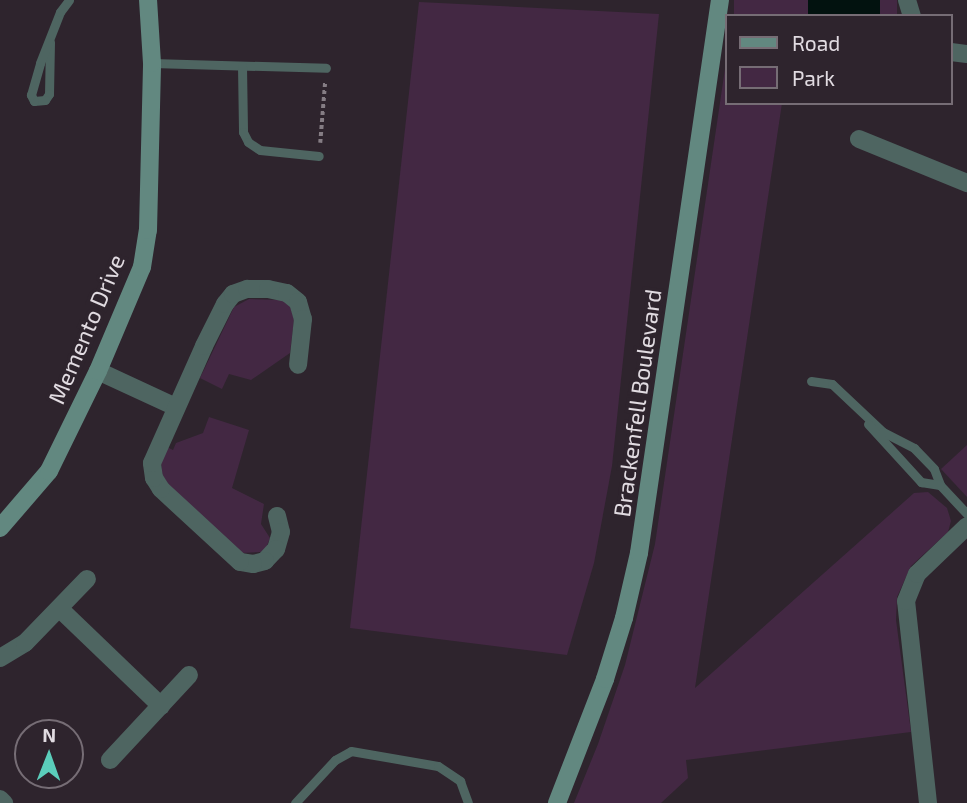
<!DOCTYPE html>
<style>
body{margin:0}
#map{position:relative;width:967px;height:803px;overflow:hidden;background:#2e242d;font-family:"Exo 2",sans-serif}
div>[style]{position:absolute}
.green>*{inset:0;background:#432843;transform-origin:0 0}
.water>*{inset:0;background:#02120f;transform-origin:0 0}
.path>*{height:3.5px;margin-top:-1.75px;transform-origin:0;background:repeating-linear-gradient(90deg,#857d84 0 3.5px,transparent 0 7px)}
.lane>*{height:9px;margin:-4.5px;padding:0 4.5px;transform-origin:4.5px;border-radius:4.5px;background:#4e6561}
.street>*{height:18px;margin:-9px;padding:0 9px;transform-origin:9px;border-radius:9px;background:#4e6561}
.secondary>*{height:18px;margin:-9px;padding:0 9px;transform-origin:9px;border-radius:9px;background:#628880}
span{translate:-50% -50%;white-space:nowrap;text-align:center;line-height:1.15;-webkit-text-stroke:7px #2e242d;paint-order:stroke}
.street-label{font-size:23px;color:#e1dbe1}
.legend{position:absolute;left:725px;top:14px;width:228px;height:91px;box-sizing:border-box;background:#2e242d;border:2px solid #766d75;margin:0;padding:9px 12px;list-style:none;font-size:21px;color:#e1dbe1}
.legend li{display:flex;align-items:center;gap:14px;height:35px}
.legend b{width:35px;border:2px solid #766d75}
.north{position:absolute;left:14px;top:719px;width:70px;height:70px;box-sizing:border-box;background:#2e242d;border:2px solid #766d75;border-radius:50%;rotate:1deg;font-size:19px;font-weight:700;line-height:28px;text-align:center;color:#e1dbe1}
.north::after{content:'';display:block;margin:auto;width:24px;height:32px;background:#5bcebb;clip-path:polygon(50% 0,100% 100%,50% 72%,0 100%)}
</style>
<div id="map">
<div class="green">
<div style="left:734px;top:0;width:163px;height:16px"></div>
<div style="clip-path:polygon(419px 2px,659px 14px,612px 466px,594px 563px,567px 655px,350px 628px)"></div>
<div style="clip-path:polygon(727px 55px,727px 103px,782px 103px,695px 688px,914px 493px,928px 492px,947px 508px,951px 521px,948px 532px,911px 566px,897px 597px,896px 620px,911px 732px,686px 760px,688px 778px,661px 803px,574px 803px,598px 744px,625px 665px,655px 544px)"></div>
<div style="clip-path:polygon(249px 299px,282px 300px,290px 305px,294px 320px,290px 353px,251px 380px,229px 374px,222px 389px,200px 378px,234px 307px)"></div>
<div style="clip-path:polygon(209px 417px,249px 430px,232px 488px,264px 504px,261px 524px,270px 538px,266px 548px,261px 552px,242px 553px,168px 484px,162px 474px,161px 460px,167px 447px,173px 450px,176px 443px,203px 433px)"></div>
<div style="clip-path:polygon(967px 445px,967px 497px,941px 469px)"></div>
</div>
<div class="water">
<div style="left:808px;top:0;width:72px;height:16px"></div>
</div>
<div class="path">
<div style="left:320px;top:143px;width:62px;rotate:-85.4deg"></div>
</div>
<div class="lane">
<div style="left:50px;top:42px;width:52px;rotate:91.1deg"></div>
<div style="left:49px;top:94px;width:7px;rotate:124deg"></div>
<div style="left:45px;top:100px;width:11px;rotate:175deg"></div>
<div style="left:34px;top:101px;width:7px;rotate:-117deg"></div>
<div style="left:31px;top:95px;width:33px;rotate:-74deg"></div>
<div style="left:40px;top:63px;width:55px;rotate:-68.6deg"></div>
<div style="left:60px;top:12px;width:15px;rotate:-53deg"></div>
<div style="left:152px;top:63px;width:174px;rotate:1.6deg"></div>
<div style="left:242px;top:66px;width:66px;rotate:89.1deg"></div>
<div style="left:243px;top:132px;width:11px;rotate:63deg"></div>
<div style="left:248px;top:142px;width:14px;rotate:34deg"></div>
<div style="left:260px;top:150px;width:59px;rotate:5.8deg"></div>
<div style="left:811px;top:381px;width:21px;rotate:8deg"></div>
<div style="left:832px;top:384px;width:70px;rotate:43.3deg"></div>
<div style="left:883px;top:432px;width:35px;rotate:27deg"></div>
<div style="left:914px;top:448px;width:29px;rotate:46deg"></div>
<div style="left:934px;top:469px;width:17px;rotate:69deg"></div>
<div style="left:940px;top:485px;width:40px;rotate:47deg"></div>
<div style="left:868px;top:424px;width:79px;rotate:47.6deg"></div>
<div style="left:921px;top:482px;width:19px;rotate:9deg"></div>
<div style="left:295px;top:803px;width:59px;rotate:-47.1deg"></div>
<div style="left:335px;top:760px;width:18px;rotate:-29deg"></div>
<div style="left:351px;top:751px;width:88px;rotate:9.8deg"></div>
<div style="left:438px;top:766px;width:27px;rotate:34deg"></div>
<div style="left:460px;top:781px;width:23px;rotate:70deg"></div>
</div>
<div class="street">
<div style="left:907px;top:0;width:17px;rotate:73deg"></div>
<div style="left:951px;top:52px;width:16px;rotate:7deg"></div>
<div style="left:859px;top:139px;width:117px;rotate:22.2deg"></div>
<div style="left:98px;top:371px;width:86px;rotate:24.8deg"></div>
<div style="left:277px;top:516px;width:16px;rotate:76deg"></div>
<div style="left:281px;top:532px;width:18px;rotate:106deg"></div>
<div style="left:276px;top:549px;width:16px;rotate:133deg"></div>
<div style="left:265px;top:561px;width:12px;rotate:166deg"></div>
<div style="left:253px;top:564px;width:13px;rotate:-171deg"></div>
<div style="left:240px;top:562px;width:108px;rotate:-137.3deg"></div>
<div style="left:161px;top:489px;width:13px;rotate:-122deg"></div>
<div style="left:154px;top:478px;width:15px;rotate:-98deg"></div>
<div style="left:152px;top:463px;width:128px;rotate:-66deg"></div>
<div style="left:204px;top:346px;width:47px;rotate:-63.4deg"></div>
<div style="left:225px;top:304px;width:13px;rotate:-51deg"></div>
<div style="left:233px;top:294px;width:15px;rotate:-20deg"></div>
<div style="left:247px;top:289px;width:21px"></div>
<div style="left:268px;top:289px;width:19px;rotate:12deg"></div>
<div style="left:287px;top:293px;width:14px;rotate:39deg"></div>
<div style="left:298px;top:302px;width:18px;rotate:74deg"></div>
<div style="left:303px;top:319px;width:46px;rotate:96.2deg"></div>
<div style="left:60px;top:609px;width:140px;rotate:43.8deg"></div>
<div style="left:0;top:658px;width:29px;rotate:-31deg"></div>
<div style="left:25px;top:643px;width:89px;rotate:-45.9deg"></div>
<div style="left:110px;top:760px;width:116px;rotate:-47.1deg"></div>
<div style="left:0;top:799px;width:6px;rotate:45deg"></div>
<div style="left:928px;top:803px;width:203px;rotate:-96.2deg"></div>
<div style="left:906px;top:601px;width:29px;rotate:-68deg"></div>
<div style="left:917px;top:574px;width:69px;rotate:-43.8deg"></div>
</div>
<div class="secondary">
<div style="left:0;top:528px;width:75px;rotate:-49.3deg"></div>
<div style="left:49px;top:471px;width:111px;rotate:-63.9deg"></div>
<div style="left:98px;top:371px;width:113px;rotate:-67.1deg"></div>
<div style="left:142px;top:267px;width:37px;rotate:-81deg"></div>
<div style="left:148px;top:230px;width:167px;rotate:-88.6deg"></div>
<div style="left:152px;top:63px;width:63px;rotate:-93.6deg"></div>
<div style="left:557px;top:803px;width:133px;rotate:-68.8deg"></div>
<div style="left:605px;top:679px;width:64px;rotate:-72.7deg"></div>
<div style="left:624px;top:618px;width:67px;rotate:-77deg"></div>
<div style="left:639px;top:553px;width:559px;rotate:-81.67deg"></div>
</div>
<div class="street-label">
<span style="left:86px;top:329px;rotate:-67deg">Memento Drive</span>
<span style="left:637px;top:403px;rotate:-82deg">Brackenfell Boulevard</span>
</div>
<ul class="legend">
<li><b style="height:9px;background:#628880"></b>Road</li>
<li><b style="height:19px;background:#432843"></b>Park</li>
</ul>
<div class="north">N</div>
</div>
